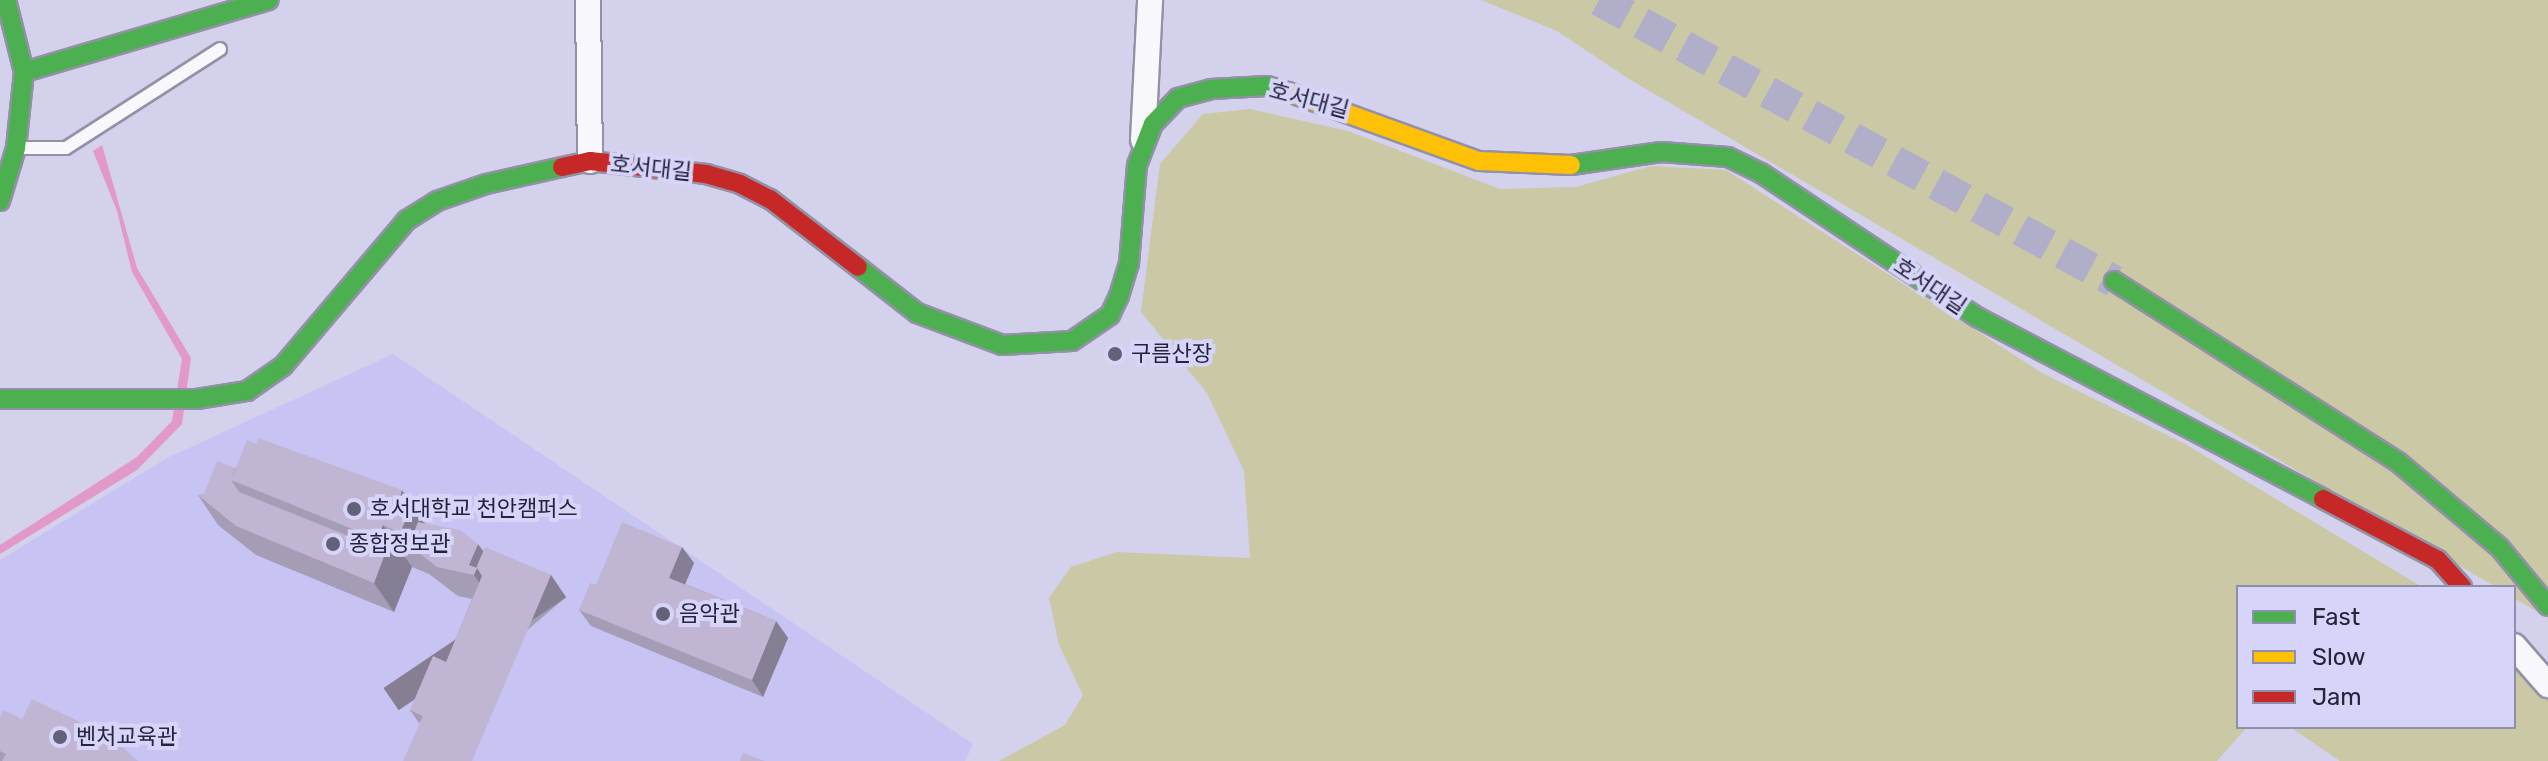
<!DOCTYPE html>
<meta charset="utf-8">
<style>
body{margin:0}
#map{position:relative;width:2548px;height:761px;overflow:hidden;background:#d3d1eb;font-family:Rubik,"Noto Sans KR",sans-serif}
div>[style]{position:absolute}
.built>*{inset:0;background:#c7c4f4}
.green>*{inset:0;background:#cac8a5}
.water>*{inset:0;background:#e298c8}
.secondary-tunnel>*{height:32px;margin-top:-16px;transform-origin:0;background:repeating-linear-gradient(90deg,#b0aec8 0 32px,transparent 0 48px)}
.roads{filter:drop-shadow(2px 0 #9391a6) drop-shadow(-2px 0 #9391a6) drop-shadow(0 2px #9391a6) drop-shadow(0 -2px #9391a6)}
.lane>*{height:12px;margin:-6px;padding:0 6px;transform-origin:6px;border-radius:6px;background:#f8f8fc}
.street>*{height:24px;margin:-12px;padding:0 12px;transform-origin:12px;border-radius:12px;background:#f8f8fc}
.fast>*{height:18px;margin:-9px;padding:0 9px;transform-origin:9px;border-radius:9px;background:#4caf50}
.slow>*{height:18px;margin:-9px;padding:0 9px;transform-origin:9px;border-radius:9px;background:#ffc107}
.jam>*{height:18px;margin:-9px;padding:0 9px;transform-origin:9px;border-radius:9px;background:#c62828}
.wall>*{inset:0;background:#a59db5}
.shaded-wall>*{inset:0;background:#867f94;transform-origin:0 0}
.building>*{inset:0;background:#c0b6d3}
.dots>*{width:22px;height:22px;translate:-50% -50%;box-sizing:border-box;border:4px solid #d6d4f9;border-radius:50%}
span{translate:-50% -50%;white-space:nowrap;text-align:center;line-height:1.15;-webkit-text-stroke:8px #d6d4f9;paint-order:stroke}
.street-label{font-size:22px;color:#26243b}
.poi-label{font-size:22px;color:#26243b}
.left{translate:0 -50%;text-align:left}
.legend{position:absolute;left:2236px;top:585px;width:280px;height:144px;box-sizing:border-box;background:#d6d4f9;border:2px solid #908ead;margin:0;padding:10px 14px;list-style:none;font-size:24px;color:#26243b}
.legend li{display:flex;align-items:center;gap:16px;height:40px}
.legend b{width:40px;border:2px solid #908ead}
</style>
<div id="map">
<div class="built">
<div style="clip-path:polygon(393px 354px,973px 744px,965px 761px,0 761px,0 560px,167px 458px)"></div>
</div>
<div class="green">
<div style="clip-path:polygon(1481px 0,2548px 0,2548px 618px,2514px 598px,2514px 587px,2496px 587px,1629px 79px,1557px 31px)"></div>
<div style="clip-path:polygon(1250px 109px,1348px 131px,1500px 189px,1576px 187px,1651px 166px,1726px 170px,2042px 373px,2185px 444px,2422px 587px,2238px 587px,2238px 727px,2247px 727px,2217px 761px,999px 761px,1065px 725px,1083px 695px,1059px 645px,1049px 598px,1071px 567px,1117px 552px,1250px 558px,1244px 471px,1207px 393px,1141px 312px,1160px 164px,1203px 114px)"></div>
<div style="clip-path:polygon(2514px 642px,2548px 664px,2548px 761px,2340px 761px,2290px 727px,2514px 727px)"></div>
</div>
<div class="water">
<div style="clip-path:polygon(102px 145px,137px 268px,191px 358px,182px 424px,137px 470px,0 554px,0 545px,137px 457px,172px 421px,182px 359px,132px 272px,117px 211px,93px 151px)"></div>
</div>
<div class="secondary-tunnel">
<div style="left:1599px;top:0;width:587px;rotate:28.62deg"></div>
</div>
<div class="roads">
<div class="lane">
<div style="left:16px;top:148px;width:50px"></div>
<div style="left:66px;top:148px;width:183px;rotate:-32.7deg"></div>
</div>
<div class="street">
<div style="left:588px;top:0;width:161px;rotate:89.3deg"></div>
<div style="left:1143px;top:140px;width:140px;rotate:-87.1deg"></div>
<div style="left:2514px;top:646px;width:52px;rotate:48.9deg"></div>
</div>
<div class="fast">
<div style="left:24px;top:72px;width:255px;rotate:-16.4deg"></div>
<div style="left:1571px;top:165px;width:91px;rotate:-8.2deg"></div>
<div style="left:1661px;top:152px;width:67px;rotate:4.3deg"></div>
<div style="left:1728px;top:157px;width:37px;rotate:26deg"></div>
<div style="left:1761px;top:173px;width:260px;rotate:33.7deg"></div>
<div style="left:1977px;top:317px;width:391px;rotate:27.7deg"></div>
<div style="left:0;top:201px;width:55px;rotate:-73.2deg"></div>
<div style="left:16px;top:148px;width:76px;rotate:-84deg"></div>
<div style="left:24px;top:72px;width:74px;rotate:-104deg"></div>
<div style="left:858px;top:267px;width:75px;rotate:37.9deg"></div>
<div style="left:917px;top:313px;width:91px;rotate:20.6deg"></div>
<div style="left:1002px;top:345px;width:70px;rotate:-3.3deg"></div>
<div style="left:1072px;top:341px;width:46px;rotate:-34.4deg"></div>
<div style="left:1110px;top:315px;width:21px;rotate:-65deg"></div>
<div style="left:1119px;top:296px;width:34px;rotate:-73deg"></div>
<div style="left:1129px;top:264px;width:99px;rotate:-85.4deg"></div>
<div style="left:1137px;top:165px;width:44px;rotate:-68.7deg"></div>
<div style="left:1153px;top:124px;width:36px;rotate:-46deg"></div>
<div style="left:1178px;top:98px;width:34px;rotate:-15deg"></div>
<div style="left:1211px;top:89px;width:56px;rotate:-3.1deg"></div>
<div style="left:1267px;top:86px;width:22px;rotate:16deg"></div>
<div style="left:2114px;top:281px;width:337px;rotate:32.5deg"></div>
<div style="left:2398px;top:462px;width:133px;rotate:40.1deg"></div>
<div style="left:2500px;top:548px;width:75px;rotate:50.4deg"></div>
<div style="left:0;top:399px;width:197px"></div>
<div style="left:197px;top:399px;width:51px;rotate:-9.1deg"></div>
<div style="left:247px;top:391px;width:44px;rotate:-34.8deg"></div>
<div style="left:283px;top:366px;width:192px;rotate:-49.7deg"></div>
<div style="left:407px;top:220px;width:36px;rotate:-32deg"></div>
<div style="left:437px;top:201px;width:52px;rotate:-19.1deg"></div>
<div style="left:486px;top:184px;width:78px;rotate:-12.6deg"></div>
</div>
<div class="slow">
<div style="left:1288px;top:92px;width:203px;rotate:19.9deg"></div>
<div style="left:1479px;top:161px;width:92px;rotate:2.5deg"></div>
</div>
<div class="jam">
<div style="left:562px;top:167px;width:29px;rotate:-12deg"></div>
<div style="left:590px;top:161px;width:117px;rotate:6.4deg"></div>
<div style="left:706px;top:174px;width:35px;rotate:16deg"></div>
<div style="left:740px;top:184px;width:34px;rotate:27deg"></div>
<div style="left:770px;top:199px;width:111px;rotate:37.7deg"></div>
<div style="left:2323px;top:499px;width:130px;rotate:27.9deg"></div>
<div style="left:2438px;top:560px;width:36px;rotate:48deg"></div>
</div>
</div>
<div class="wall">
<div style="clip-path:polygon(235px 468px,425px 523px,484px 551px,551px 575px,566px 597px,419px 723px,410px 710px,446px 662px,472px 599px,458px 596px,429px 574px,412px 567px,394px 612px,256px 555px,218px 525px,198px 495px,204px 494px)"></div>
<div style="clip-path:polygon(682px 547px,694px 563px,685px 584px,776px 621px,788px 638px,763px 697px,591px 626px,579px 610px,596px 585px)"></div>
<div style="clip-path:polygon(0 717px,22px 719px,138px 761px,0 761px)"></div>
</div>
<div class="shaded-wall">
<div style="clip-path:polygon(402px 490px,431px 532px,409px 545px,400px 533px,397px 504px)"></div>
<div style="clip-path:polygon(383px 525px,412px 567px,394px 612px,374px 583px,386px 551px,377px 539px)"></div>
<div style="clip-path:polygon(478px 544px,499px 573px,494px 604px,474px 575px,469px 565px)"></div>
<div style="clip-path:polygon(682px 547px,694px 563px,681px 594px,669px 578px)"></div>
<div style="left:551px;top:575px;width:27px;height:202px;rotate:56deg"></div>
<div style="clip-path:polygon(776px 621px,788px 638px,763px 697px,752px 680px)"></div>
</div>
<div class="building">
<div style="clip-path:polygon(258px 438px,402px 490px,397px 504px,410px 510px,400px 533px,383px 525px,377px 539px,231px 480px,247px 440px,256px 444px)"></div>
<div style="clip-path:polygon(217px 461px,235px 468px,231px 480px,239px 492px,386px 551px,374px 583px,236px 526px,198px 495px,204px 494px)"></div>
<div style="clip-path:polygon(418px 522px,460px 530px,478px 544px,469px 565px,477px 568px,474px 575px,437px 567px,409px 545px)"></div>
<div style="clip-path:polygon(622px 522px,682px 547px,669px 578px,776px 621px,752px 680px,579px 610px,590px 583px,596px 585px)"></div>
<div style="clip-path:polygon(485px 547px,551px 575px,472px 761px,403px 761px,423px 716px,410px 710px,433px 656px,446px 662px,482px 576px,477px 568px,474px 573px)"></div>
<div style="clip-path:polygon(32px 699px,111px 737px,138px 761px,2px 761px,6px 754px,0 751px,0 717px,3px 710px,22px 719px)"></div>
<div style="clip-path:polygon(743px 753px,765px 761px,740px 761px)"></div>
</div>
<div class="dots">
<div style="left:1115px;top:354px;background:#636179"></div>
<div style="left:354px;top:509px;background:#636179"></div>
<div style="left:333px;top:544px;background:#636179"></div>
<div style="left:663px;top:614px;background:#636179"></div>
<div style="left:60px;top:737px;background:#636179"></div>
</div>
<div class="street-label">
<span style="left:1309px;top:100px;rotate:15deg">호서대길</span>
<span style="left:651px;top:168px;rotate:6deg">호서대길</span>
<span style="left:1930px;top:286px;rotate:34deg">호서대길</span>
</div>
<div class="poi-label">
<span class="left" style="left:1131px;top:354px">구름산장</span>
<span class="left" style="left:370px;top:509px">호서대학교 천안캠퍼스</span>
<span class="left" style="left:349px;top:544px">종합정보관</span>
<span class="left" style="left:679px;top:614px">음악관</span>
<span class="left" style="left:76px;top:737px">벤처교육관</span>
</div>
<ul class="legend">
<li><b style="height:10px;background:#4caf50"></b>Fast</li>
<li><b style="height:10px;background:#ffc107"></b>Slow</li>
<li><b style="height:10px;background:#c62828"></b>Jam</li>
</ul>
</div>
